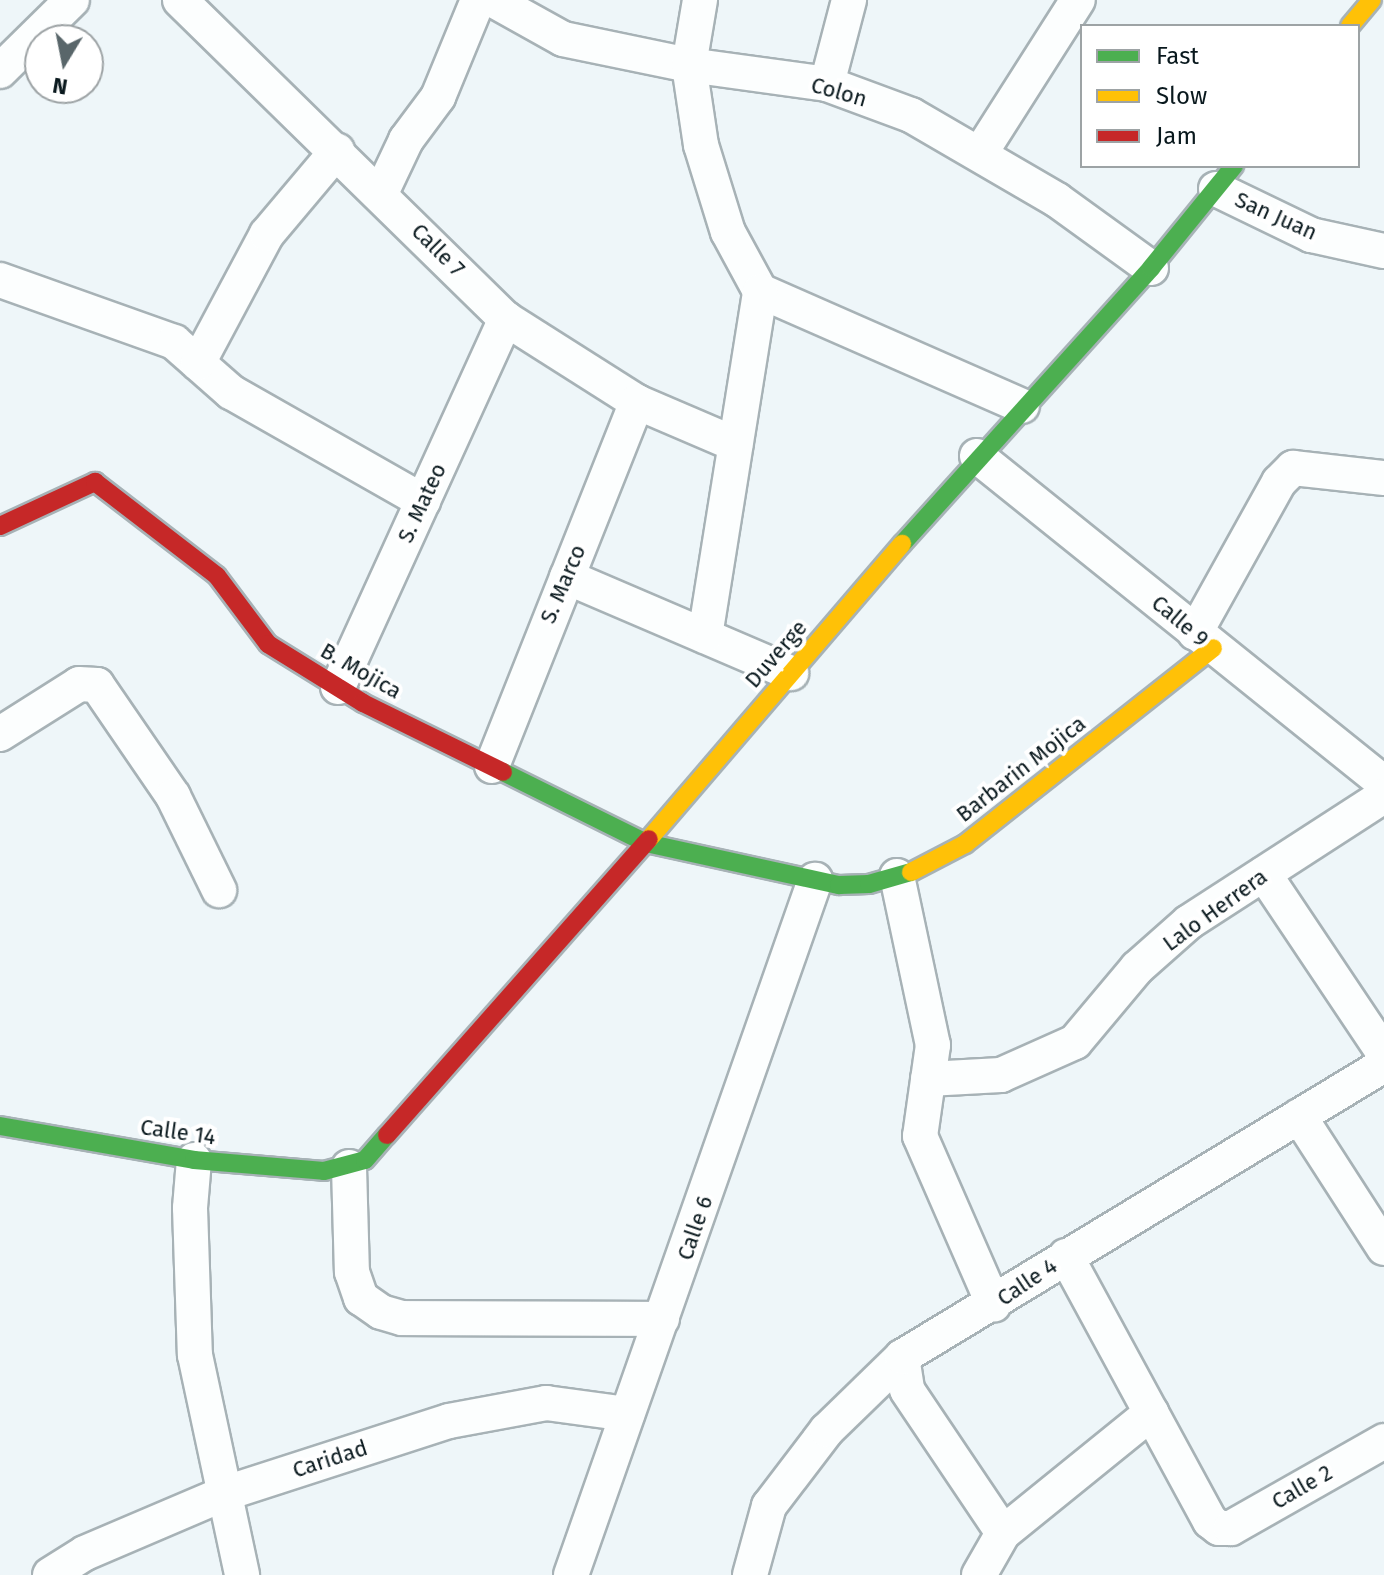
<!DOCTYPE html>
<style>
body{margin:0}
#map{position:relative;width:1384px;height:1575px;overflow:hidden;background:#eef6f9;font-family:"Fira Sans",sans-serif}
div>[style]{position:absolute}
.roads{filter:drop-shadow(2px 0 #a7b2b6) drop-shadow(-2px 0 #a7b2b6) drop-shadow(0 2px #a7b2b6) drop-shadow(0 -2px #a7b2b6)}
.street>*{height:34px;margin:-17px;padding:0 17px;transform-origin:17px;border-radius:17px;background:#fcfefe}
.fast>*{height:18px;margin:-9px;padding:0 9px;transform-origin:9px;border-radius:9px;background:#4caf50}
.slow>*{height:18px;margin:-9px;padding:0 9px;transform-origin:9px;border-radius:9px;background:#ffc107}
.jam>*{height:18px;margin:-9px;padding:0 9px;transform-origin:9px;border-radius:9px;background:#c62828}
span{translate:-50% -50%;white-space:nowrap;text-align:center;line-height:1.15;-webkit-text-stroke:8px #fff;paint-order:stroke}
.street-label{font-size:22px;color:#09181d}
.legend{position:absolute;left:1080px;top:24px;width:280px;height:144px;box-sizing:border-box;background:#fff;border:2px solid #9da3a5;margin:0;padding:10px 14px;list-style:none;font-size:24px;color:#09181d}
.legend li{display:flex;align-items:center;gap:16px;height:40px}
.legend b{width:40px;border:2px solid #9da3a5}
.north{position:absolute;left:24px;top:24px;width:80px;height:80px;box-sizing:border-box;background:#fff;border:2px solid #9da3a5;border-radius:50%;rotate:190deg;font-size:22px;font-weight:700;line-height:32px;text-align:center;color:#09181d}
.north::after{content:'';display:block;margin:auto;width:28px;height:36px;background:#59666a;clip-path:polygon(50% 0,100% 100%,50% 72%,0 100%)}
</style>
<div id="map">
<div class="roads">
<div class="street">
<div style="left:180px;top:0;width:456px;rotate:44.4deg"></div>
<div style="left:506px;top:319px;width:155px;rotate:32.4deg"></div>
<div style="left:637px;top:402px;width:107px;rotate:23.2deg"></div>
<div style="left:493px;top:0;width:80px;rotate:29.1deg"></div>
<div style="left:563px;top:39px;width:129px;rotate:11.7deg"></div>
<div style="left:689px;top:65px;width:139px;rotate:7.8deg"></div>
<div style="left:827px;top:84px;width:90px;rotate:20.3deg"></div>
<div style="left:911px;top:115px;width:169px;rotate:30.2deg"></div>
<div style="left:1057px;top:200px;width:116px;rotate:35.9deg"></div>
<div style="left:700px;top:0;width:66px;rotate:99.6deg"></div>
<div style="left:689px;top:65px;width:81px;rotate:81.5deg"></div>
<div style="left:701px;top:145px;width:91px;rotate:72.8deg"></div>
<div style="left:728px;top:232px;width:67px;rotate:61.5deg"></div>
<div style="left:760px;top:291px;width:286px;rotate:23.7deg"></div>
<div style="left:0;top:71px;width:101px;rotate:-44.6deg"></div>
<div style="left:827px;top:84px;width:87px;rotate:-75.3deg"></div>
<div style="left:981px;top:152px;width:180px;rotate:-57.5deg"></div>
<div style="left:1216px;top:189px;width:106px;rotate:25.8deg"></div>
<div style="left:1311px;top:235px;width:75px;rotate:12.4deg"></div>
<div style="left:381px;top:193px;width:59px;rotate:-64.7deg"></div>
<div style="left:406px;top:140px;width:54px;rotate:-53.3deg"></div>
<div style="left:438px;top:97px;width:105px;rotate:-67.6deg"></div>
<div style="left:0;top:280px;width:185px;rotate:19.6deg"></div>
<div style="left:174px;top:342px;width:76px;rotate:41.3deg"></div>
<div style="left:231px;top:392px;width:221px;rotate:29.6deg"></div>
<div style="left:198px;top:363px;width:146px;rotate:-61.9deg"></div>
<div style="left:267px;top:234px;width:109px;rotate:-49.9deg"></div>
<div style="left:977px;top:456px;width:522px;rotate:38.78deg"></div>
<div style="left:567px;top:577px;width:244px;rotate:23.2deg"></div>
<div style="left:1195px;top:633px;width:173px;rotate:-60.9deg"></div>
<div style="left:1279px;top:482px;width:20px;rotate:-45deg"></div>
<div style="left:1293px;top:468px;width:92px;rotate:6.3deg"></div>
<div style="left:705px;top:636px;width:349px;rotate:-80.9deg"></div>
<div style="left:338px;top:687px;width:405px;rotate:-65.5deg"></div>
<div style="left:0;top:734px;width:93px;rotate:-32.3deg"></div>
<div style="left:79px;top:684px;width:18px;rotate:3deg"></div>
<div style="left:97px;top:685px;width:135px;rotate:55.6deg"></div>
<div style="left:173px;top:796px;width:105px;rotate:63.9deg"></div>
<div style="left:492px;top:766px;width:392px;rotate:-68.3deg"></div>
<div style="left:1264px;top:874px;width:216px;rotate:56.2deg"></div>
<div style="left:897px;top:876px;width:173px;rotate:78deg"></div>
<div style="left:933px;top:1045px;width:92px;rotate:98.1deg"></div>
<div style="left:920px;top:1136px;width:184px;rotate:66.4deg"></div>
<div style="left:928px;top:1079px;width:73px;rotate:-3.1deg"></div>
<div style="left:1001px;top:1075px;width:81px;rotate:-24deg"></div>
<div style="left:1075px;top:1042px;width:97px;rotate:-50deg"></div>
<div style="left:1137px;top:968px;width:69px;rotate:-41.5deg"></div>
<div style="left:1189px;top:922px;width:232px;rotate:-32.9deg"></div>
<div style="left:1299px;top:1116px;width:157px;rotate:57.2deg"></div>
<div style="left:194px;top:1160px;width:48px;rotate:94.8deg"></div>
<div style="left:190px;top:1208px;width:147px;rotate:88.1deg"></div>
<div style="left:195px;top:1355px;width:225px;rotate:77.9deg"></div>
<div style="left:349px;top:1167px;width:105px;rotate:88.4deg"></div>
<div style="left:352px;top:1272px;width:28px;rotate:71deg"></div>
<div style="left:361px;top:1298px;width:24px;rotate:35deg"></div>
<div style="left:381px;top:1312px;width:22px;rotate:16deg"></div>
<div style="left:402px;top:1318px;width:260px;rotate:0.2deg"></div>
<div style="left:1066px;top:1256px;width:302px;rotate:61.5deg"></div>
<div style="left:1210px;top:1521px;width:11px;rotate:38deg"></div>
<div style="left:1219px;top:1528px;width:12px"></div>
<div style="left:1231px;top:1528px;width:176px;rotate:-29.6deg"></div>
<div style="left:902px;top:1357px;width:33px;rotate:81deg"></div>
<div style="left:907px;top:1390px;width:172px;rotate:56.1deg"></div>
<div style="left:50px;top:1575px;width:41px;rotate:-32.2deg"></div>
<div style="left:85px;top:1553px;width:150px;rotate:-23.1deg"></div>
<div style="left:223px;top:1494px;width:237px;rotate:-17.9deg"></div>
<div style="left:449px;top:1421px;width:99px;rotate:-10.5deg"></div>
<div style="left:546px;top:1403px;width:82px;rotate:7.7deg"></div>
<div style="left:571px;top:1575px;width:737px;rotate:-70.65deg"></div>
<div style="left:750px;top:1575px;width:72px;rotate:-74.6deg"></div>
<div style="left:769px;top:1506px;width:96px;rotate:-52.7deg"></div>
<div style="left:827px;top:1430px;width:105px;rotate:-44.2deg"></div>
<div style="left:902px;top:1357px;width:564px;rotate:-31.21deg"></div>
<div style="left:979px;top:1575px;width:48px;rotate:-60.3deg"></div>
<div style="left:1003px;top:1533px;width:191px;rotate:-39deg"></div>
</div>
<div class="fast">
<div style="left:902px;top:544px;width:372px;rotate:-47.9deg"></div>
<div style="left:1151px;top:268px;width:132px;rotate:-50.9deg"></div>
<div style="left:503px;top:772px;width:160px;rotate:26.4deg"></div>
<div style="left:646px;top:843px;width:198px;rotate:12.3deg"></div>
<div style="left:839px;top:885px;width:30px;rotate:-2deg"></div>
<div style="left:869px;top:884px;width:44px;rotate:-15.9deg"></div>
<div style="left:0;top:1126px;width:197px;rotate:9.9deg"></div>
<div style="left:194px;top:1160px;width:130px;rotate:4.8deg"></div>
<div style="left:324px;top:1171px;width:42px;rotate:-15deg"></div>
<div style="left:365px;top:1160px;width:33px;rotate:-49deg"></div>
</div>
<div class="slow">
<div style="left:1350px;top:26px;width:34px;rotate:-50deg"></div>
<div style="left:649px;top:839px;width:389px;rotate:-49.4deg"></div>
<div style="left:911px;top:872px;width:61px;rotate:-27.4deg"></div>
<div style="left:965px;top:844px;width:316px;rotate:-38.3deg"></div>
</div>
<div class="jam">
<div style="left:0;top:526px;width:105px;rotate:-24.9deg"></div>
<div style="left:95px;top:482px;width:154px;rotate:37.6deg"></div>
<div style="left:217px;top:576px;width:85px;rotate:53.1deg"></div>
<div style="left:268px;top:644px;width:112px;rotate:31.8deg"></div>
<div style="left:363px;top:703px;width:156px;rotate:26.2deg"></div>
<div style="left:387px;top:1135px;width:395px;rotate:-48.5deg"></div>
</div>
</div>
<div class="street-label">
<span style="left:839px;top:92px;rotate:16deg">Colon</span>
<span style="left:1276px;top:216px;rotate:24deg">San Juan</span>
<span style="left:438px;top:250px;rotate:45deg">Calle 7</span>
<span style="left:422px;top:503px;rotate:-65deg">S. Mateo</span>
<span style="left:563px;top:584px;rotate:-67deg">S. Marco</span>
<span style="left:1180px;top:621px;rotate:40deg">Calle 9</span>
<span style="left:776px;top:654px;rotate:-49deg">Duverge</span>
<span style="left:361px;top:671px;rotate:30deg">B. Mojica</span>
<span style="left:1021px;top:769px;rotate:-38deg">Barbarin Mojica</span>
<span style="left:1215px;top:910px;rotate:-36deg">Lalo Herrera</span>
<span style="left:178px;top:1132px;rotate:8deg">Calle 14</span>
<span style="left:695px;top:1228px;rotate:-71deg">Calle 6</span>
<span style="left:1027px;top:1282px;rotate:-34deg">Calle 4</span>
<span style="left:330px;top:1459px;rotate:-18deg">Caridad</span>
<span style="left:1302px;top:1487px;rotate:-30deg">Calle 2</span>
</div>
<ul class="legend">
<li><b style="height:10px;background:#4caf50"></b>Fast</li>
<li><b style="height:10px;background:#ffc107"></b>Slow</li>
<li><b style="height:10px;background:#c62828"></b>Jam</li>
</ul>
<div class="north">N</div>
</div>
